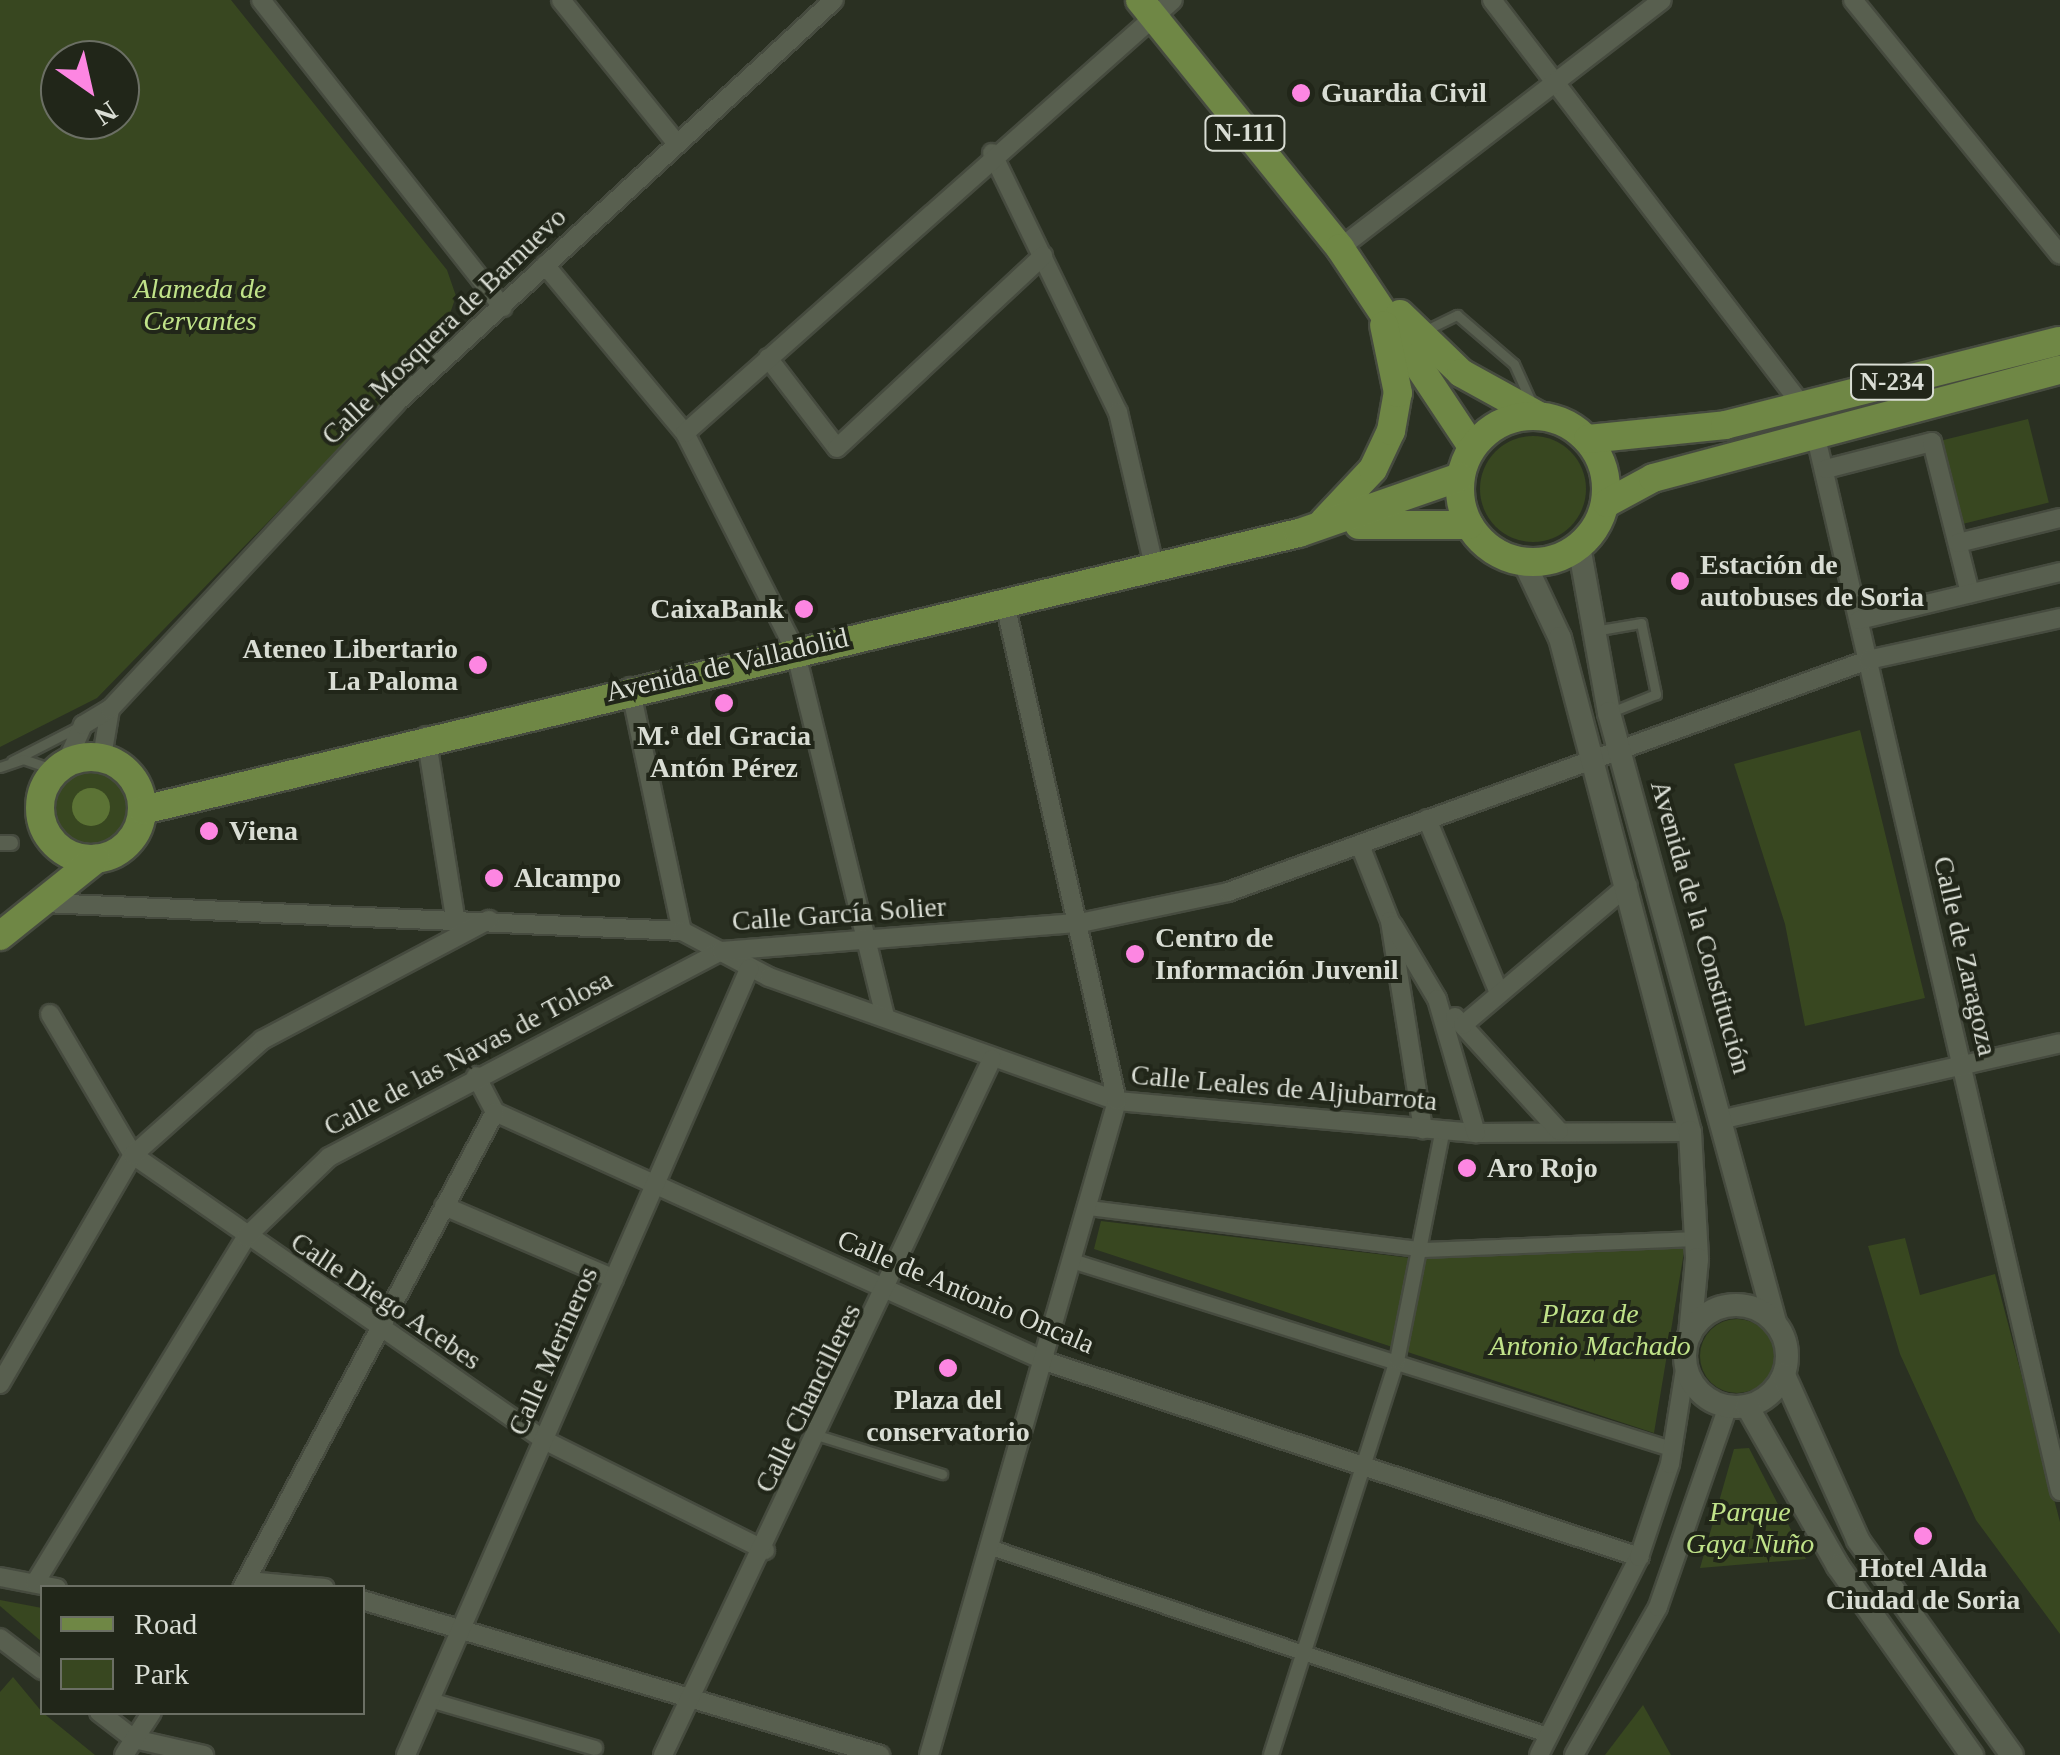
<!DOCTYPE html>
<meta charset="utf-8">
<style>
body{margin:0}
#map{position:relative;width:2060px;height:1755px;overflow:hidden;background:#2a3022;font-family:"Times New Roman",serif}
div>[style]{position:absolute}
.green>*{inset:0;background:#384720;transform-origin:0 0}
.round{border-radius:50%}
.water>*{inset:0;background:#5c7335}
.roads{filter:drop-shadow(2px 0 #464b3f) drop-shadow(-2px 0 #464b3f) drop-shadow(0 2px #464b3f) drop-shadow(0 -2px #464b3f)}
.service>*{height:9px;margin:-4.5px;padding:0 4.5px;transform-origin:4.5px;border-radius:4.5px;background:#585f4f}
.pedestrian>*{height:14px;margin:-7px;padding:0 7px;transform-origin:7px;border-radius:7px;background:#585f4f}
.minor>*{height:18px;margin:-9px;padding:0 9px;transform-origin:9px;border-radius:9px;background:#585f4f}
.tertiary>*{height:22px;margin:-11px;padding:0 11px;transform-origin:11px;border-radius:11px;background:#585f4f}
.tertiary>.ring{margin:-11px;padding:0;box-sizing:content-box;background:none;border:22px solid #585f4f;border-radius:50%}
.primary>*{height:28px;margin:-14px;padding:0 14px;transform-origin:14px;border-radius:14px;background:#6f8745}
.primary>.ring{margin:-14px;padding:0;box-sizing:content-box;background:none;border:28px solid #6f8745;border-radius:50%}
.dots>*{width:28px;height:28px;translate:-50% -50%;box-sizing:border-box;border:5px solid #212619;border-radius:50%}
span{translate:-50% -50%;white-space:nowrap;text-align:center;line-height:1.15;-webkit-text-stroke:8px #212619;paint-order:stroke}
.shield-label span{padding:2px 8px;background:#212619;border:2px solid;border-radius:8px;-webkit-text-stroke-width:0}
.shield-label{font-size:25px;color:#d9ddd4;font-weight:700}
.poi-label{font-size:28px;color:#d9ddd4;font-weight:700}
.left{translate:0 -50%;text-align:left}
.right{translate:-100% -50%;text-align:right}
.park-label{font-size:28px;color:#c0e389;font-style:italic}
.street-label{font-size:28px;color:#d9ddd4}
.legend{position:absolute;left:40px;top:1585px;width:325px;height:130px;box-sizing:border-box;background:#212619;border:2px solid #6b6f64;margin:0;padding:12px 18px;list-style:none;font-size:30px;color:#d9ddd4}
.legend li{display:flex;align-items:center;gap:20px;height:50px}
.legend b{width:50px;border:2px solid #6b6f64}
.north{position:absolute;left:40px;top:40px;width:100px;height:100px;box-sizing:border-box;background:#212619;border:2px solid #6b6f64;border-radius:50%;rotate:146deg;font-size:28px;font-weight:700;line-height:40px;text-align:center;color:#d9ddd4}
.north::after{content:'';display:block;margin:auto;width:35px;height:45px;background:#fd86e2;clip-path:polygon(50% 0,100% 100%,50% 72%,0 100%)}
</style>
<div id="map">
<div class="green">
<div style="clip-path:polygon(evenodd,0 0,231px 0,447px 270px,456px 296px,439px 346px,97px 698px,0 747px,0 0,120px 60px,120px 120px,60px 120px,60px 60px,120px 60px)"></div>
<div style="left:2028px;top:419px;width:86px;height:92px;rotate:76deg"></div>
<div class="round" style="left:1480px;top:436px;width:106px;height:106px"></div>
<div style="clip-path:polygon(1860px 730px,1925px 998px,1805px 1026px,1785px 924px,1734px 764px)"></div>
<div class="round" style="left:54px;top:771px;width:74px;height:74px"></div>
<div style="clip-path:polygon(1101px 1221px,1419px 1259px,1685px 1246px,1654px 1433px,1094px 1249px)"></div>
<div style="clip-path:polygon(1905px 1238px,1920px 1295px,1995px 1274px,2060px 1522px,2060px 1634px,1976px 1520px,1900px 1354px,1868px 1246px)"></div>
<div class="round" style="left:1700px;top:1319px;width:74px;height:74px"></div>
<div style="clip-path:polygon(1749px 1448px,1806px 1559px,1700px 1568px,1734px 1449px)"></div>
<div style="clip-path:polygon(0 1600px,42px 1608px,42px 1642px,0 1606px)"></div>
<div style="clip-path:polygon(13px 1677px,42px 1712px,95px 1755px,0 1755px,0 1692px)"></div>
<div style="clip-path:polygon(1643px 1705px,1671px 1755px,1605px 1755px)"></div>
</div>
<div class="water">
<div class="round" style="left:72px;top:788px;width:38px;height:38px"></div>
</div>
<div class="roads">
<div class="service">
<div style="left:1424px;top:331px;width:37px;rotate:-26deg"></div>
<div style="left:1457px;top:315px;width:75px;rotate:40.7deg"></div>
<div style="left:1514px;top:364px;width:44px;rotate:65.8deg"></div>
<div style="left:1594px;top:631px;width:48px;rotate:-9.7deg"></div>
<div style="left:1641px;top:623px;width:73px;rotate:78.1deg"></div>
<div style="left:1656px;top:694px;width:48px;rotate:158.2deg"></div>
<div style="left:12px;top:761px;width:76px;rotate:-27.2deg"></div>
<div style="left:0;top:767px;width:24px;rotate:-19deg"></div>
<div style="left:23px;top:759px;width:34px;rotate:19deg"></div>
<div style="left:820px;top:1436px;width:128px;rotate:17.3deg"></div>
</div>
<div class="pedestrian">
<div style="left:0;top:843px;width:11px"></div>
<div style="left:1089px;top:1208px;width:338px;rotate:7.1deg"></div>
<div style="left:1424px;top:1250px;width:273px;rotate:-2.3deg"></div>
<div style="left:1072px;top:1261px;width:628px;rotate:17.42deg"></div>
<div style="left:992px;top:1548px;width:589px;rotate:18.62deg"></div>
<div style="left:430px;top:1700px;width:172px;rotate:16.2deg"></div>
<div style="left:1271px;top:1755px;width:414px;rotate:-72.3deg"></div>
<div style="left:1397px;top:1361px;width:237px;rotate:-78.8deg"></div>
</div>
<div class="minor">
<div style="left:261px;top:0;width:391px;rotate:51.8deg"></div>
<div style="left:561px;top:0;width:185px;rotate:51.1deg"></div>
<div style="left:1492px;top:0;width:509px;rotate:52.59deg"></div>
<div style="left:1853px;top:0;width:328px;rotate:50.9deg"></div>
<div style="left:992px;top:153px;width:288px;rotate:64.1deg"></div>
<div style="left:1118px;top:412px;width:157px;rotate:76.8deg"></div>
<div style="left:1340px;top:248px;width:406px;rotate:-37.6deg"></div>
<div style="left:545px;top:265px;width:219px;rotate:50.2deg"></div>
<div style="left:685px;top:433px;width:243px;rotate:63.1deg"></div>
<div style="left:795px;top:650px;width:377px;rotate:76.2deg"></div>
<div style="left:768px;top:358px;width:113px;rotate:52.5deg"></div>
<div style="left:837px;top:448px;width:282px;rotate:-43deg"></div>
<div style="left:685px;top:433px;width:652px;rotate:-41.58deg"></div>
<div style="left:1815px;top:433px;width:1086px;rotate:76.96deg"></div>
<div style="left:1826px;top:469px;width:109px;rotate:-14.3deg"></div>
<div style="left:1932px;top:442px;width:156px;rotate:75.9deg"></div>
<div style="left:1958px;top:543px;width:105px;rotate:-13.8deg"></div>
<div style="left:1859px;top:620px;width:207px;rotate:-13.4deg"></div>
<div style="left:630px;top:687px;width:249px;rotate:78deg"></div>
<div style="left:426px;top:736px;width:183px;rotate:80.9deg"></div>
<div style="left:102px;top:757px;width:49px;rotate:-80.5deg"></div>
<div style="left:66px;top:763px;width:42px;rotate:-65.9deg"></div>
<div style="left:83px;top:725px;width:31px;rotate:-31deg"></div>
<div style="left:110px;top:709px;width:419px;rotate:-46.9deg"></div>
<div style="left:396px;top:403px;width:595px;rotate:-42.62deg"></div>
<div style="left:1427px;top:819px;width:188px;rotate:67.5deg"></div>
<div style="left:1360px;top:845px;width:82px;rotate:68.5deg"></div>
<div style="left:1390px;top:921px;width:211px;rotate:81deg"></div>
<div style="left:44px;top:903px;width:639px;rotate:2.51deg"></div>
<div style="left:682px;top:931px;width:98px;rotate:27.9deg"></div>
<div style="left:769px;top:977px;width:369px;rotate:19.6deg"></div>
<div style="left:1117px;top:1101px;width:360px;rotate:5.1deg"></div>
<div style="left:1476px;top:1133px;width:214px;rotate:-0.3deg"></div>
<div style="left:1393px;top:925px;width:86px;rotate:59.3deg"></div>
<div style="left:1437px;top:999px;width:140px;rotate:73.8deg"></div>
<div style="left:50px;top:1014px;width:164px;rotate:59.5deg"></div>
<div style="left:133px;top:1155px;width:500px;rotate:34.74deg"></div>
<div style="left:544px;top:1440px;width:247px;rotate:26.5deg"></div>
<div style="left:1455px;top:1017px;width:154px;rotate:47.6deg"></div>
<div style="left:1463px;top:1025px;width:216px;rotate:-40.3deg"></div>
<div style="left:476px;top:1076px;width:41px;rotate:62.2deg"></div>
<div style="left:495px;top:1112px;width:604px;rotate:24.36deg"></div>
<div style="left:1045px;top:1361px;width:626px;rotate:18.26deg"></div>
<div style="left:1724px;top:1119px;width:344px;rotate:-12.7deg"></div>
<div style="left:444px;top:1206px;width:185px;rotate:23.2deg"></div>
<div style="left:0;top:1384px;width:265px;rotate:-59.9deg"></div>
<div style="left:133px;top:1155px;width:173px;rotate:-41.7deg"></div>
<div style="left:262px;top:1040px;width:257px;rotate:-27.9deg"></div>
<div style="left:0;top:1577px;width:58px;rotate:10.9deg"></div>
<div style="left:248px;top:1581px;width:77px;rotate:5.2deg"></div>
<div style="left:35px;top:1583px;width:405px;rotate:-58.6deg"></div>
<div style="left:246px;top:1237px;width:115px;rotate:-43.9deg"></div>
<div style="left:329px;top:1157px;width:443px;rotate:-27.7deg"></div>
<div style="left:721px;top:951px;width:360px;rotate:-4.5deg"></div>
<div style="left:1080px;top:923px;width:151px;rotate:-11.8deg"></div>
<div style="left:1228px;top:892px;width:681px;rotate:-19.93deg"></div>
<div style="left:1868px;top:660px;width:197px;rotate:-12.3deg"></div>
<div style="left:242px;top:1588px;width:539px;rotate:-62.01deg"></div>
<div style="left:362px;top:1600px;width:541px;rotate:16.66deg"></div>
<div style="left:0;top:1638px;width:53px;rotate:37.3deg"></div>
<div style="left:99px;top:1712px;width:44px;rotate:37.6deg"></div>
<div style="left:134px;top:1739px;width:72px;rotate:12.9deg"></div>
<div style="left:124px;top:1755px;width:51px;rotate:-56.9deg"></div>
<div style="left:406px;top:1755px;width:858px;rotate:-66.42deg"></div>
<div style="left:663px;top:1755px;width:770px;rotate:-64.7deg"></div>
<div style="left:929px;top:1755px;width:680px;rotate:-73.96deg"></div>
<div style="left:1117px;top:1101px;width:515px;rotate:-102.69deg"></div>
<div style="left:1539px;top:1755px;width:222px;rotate:-63.2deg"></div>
<div style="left:1639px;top:1557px;width:98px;rotate:-71.6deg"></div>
<div style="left:1670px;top:1464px;width:102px;rotate:-81deg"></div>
<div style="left:1574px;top:1755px;width:170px;rotate:-60.4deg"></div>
<div style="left:1658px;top:1607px;width:213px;rotate:-70.8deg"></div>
</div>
<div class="tertiary">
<div style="left:1579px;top:546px;width:170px;rotate:79.8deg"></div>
<div style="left:1609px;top:713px;width:631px;rotate:74.75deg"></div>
<div style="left:1524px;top:562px;width:84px;rotate:64.7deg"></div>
<div style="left:1560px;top:638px;width:511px;rotate:75.26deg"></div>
<div style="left:1690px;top:1132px;width:127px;rotate:86.8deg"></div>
<div style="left:1697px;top:1259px;width:76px;rotate:95.3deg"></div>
<div class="ring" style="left:1685px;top:1305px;width:80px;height:80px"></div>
<div style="left:1784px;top:1375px;width:181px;rotate:65.8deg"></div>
<div style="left:1858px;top:1540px;width:264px;rotate:54.4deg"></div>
<div style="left:1747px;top:1406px;width:184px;rotate:60.4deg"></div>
<div style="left:1838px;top:1566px;width:232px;rotate:54.7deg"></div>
</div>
<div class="primary">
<div style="left:1140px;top:0;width:319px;rotate:51.1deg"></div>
<div style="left:1340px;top:248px;width:239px;rotate:56.4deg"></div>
<div style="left:1400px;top:314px;width:85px;rotate:44deg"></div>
<div style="left:1461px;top:373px;width:87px;rotate:28.9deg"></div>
<div class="ring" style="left:1460px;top:416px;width:118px;height:118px"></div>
<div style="left:1588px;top:439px;width:138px;rotate:-5.8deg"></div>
<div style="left:1725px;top:425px;width:345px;rotate:-14.1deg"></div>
<div style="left:1607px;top:503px;width:52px;rotate:-28.5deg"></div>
<div style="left:1653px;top:478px;width:421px;rotate:-14.9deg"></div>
<div style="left:1324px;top:521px;width:71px;rotate:-46.7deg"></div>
<div style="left:1373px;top:469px;width:42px;rotate:-64.7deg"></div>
<div style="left:1391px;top:431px;width:39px;rotate:-80deg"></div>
<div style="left:1398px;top:393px;width:69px;rotate:-101.6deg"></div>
<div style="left:1359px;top:525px;width:110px"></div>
<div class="ring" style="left:40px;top:757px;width:74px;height:74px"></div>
<div style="left:143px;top:810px;width:1189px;rotate:-13.48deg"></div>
<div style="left:1299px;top:533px;width:170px;rotate:-19.2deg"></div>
<div style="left:0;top:936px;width:123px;rotate:-38.7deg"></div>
</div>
</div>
<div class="dots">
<div style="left:1301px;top:93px;background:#fd86e2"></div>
<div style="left:1680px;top:581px;background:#fd86e2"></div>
<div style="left:804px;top:609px;background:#fd86e2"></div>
<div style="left:478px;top:665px;background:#fd86e2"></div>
<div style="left:724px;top:703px;background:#fd86e2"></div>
<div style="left:209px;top:831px;background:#fd86e2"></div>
<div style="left:494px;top:878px;background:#fd86e2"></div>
<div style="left:1135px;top:954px;background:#fd86e2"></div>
<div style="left:1467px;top:1168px;background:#fd86e2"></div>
<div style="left:948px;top:1368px;background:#fd86e2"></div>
<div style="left:1923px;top:1536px;background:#fd86e2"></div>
</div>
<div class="shield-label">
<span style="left:1245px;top:133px">N-111</span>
<span style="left:1892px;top:382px">N-234</span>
</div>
<div class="poi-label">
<span class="left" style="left:1321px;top:93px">Guardia Civil</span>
<span class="left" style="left:1700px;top:581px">Estación de<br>autobuses de Soria</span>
<span class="right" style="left:784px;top:609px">CaixaBank</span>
<span class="right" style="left:458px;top:665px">Ateneo Libertario<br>La Paloma</span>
<span style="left:724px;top:752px">M.ª del Gracia<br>Antón Pérez</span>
<span class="left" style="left:229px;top:831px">Viena</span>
<span class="left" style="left:514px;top:878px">Alcampo</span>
<span class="left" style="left:1155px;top:954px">Centro de<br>Información Juvenil</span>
<span class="left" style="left:1487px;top:1168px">Aro Rojo</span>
<span style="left:948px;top:1416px">Plaza del<br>conservatorio</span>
<span style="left:1923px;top:1584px">Hotel Alda<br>Ciudad de Soria</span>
</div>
<div class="park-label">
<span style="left:200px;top:305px">Alameda de<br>Cervantes</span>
<span style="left:1590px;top:1330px">Plaza de<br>Antonio Machado</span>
<span style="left:1750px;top:1528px">Parque<br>Gaya Nuño</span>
</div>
<div class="street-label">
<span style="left:444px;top:326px;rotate:-44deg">Calle Mosquera de Barnuevo</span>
<span style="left:727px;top:665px;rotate:-13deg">Avenida de Valladolid</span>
<span style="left:839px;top:914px;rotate:-4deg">Calle García Solier</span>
<span style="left:1701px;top:927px;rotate:74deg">Avenida de la Constitución</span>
<span style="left:1965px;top:956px;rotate:77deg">Calle de Zaragoza</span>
<span style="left:468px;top:1053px;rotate:-28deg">Calle de las Navas de Tolosa</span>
<span style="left:1284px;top:1088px;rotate:5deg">Calle Leales de Aljubarrota</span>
<span style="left:966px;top:1292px;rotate:23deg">Calle de Antonio Oncala</span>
<span style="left:386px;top:1301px;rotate:34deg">Calle Diego Acebes</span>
<span style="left:553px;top:1351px;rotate:-66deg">Calle Merineros</span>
<span style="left:808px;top:1398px;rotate:-64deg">Calle Chancilleres</span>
</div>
<ul class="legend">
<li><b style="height:12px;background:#6f8745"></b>Road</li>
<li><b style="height:28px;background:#384720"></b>Park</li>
</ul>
<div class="north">N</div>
</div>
